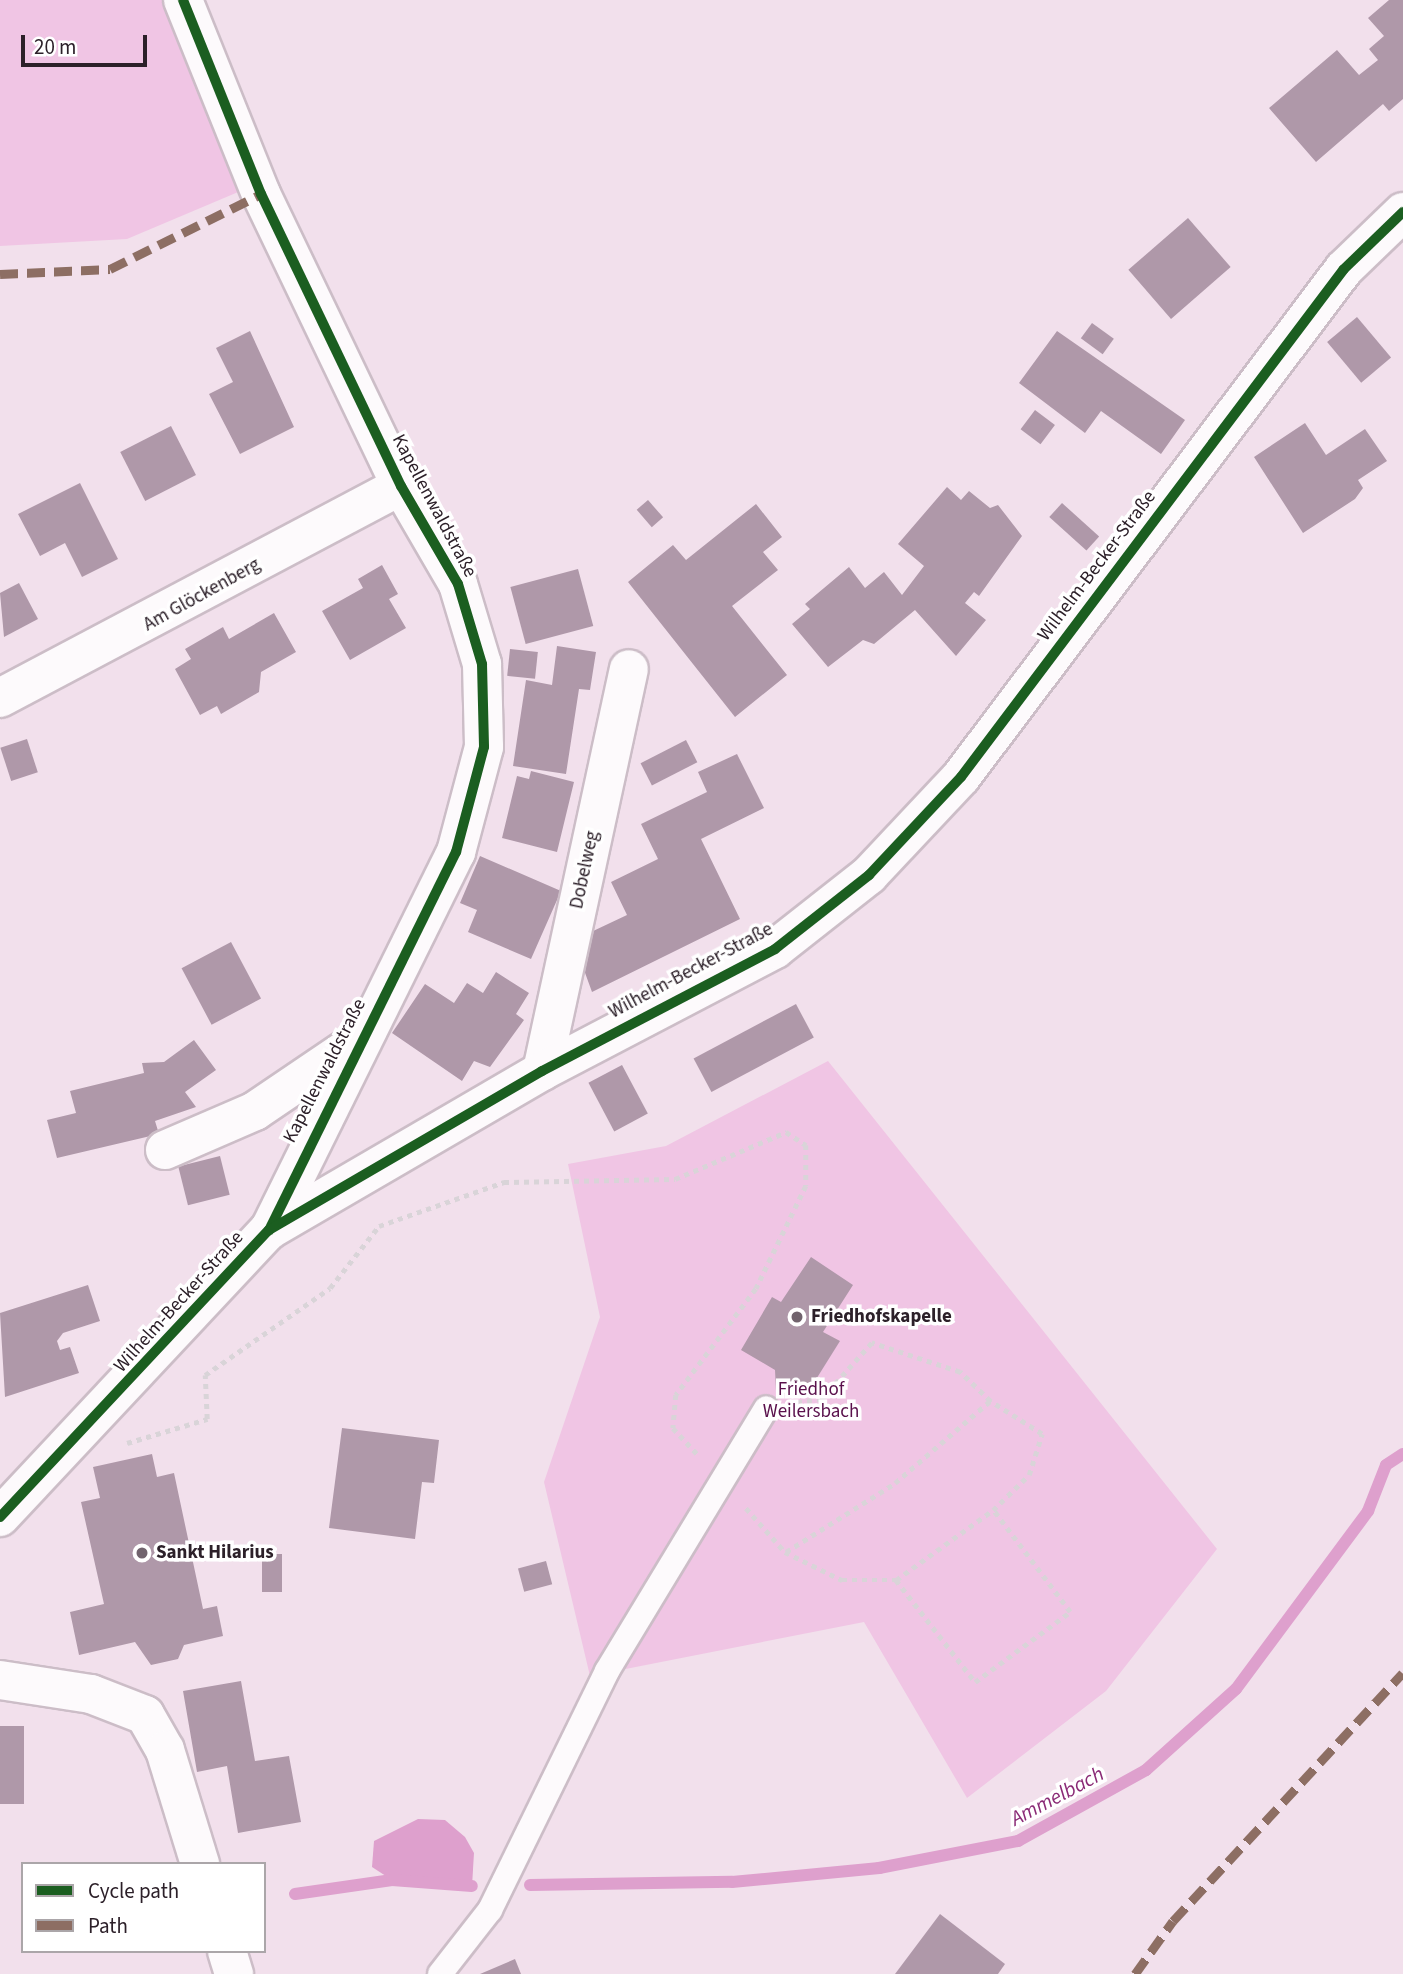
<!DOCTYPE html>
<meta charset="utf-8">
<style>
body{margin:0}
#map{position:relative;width:1403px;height:1974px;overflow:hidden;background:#f2e0ec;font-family:"Source Sans 3",sans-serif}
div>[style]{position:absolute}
.green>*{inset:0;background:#f0c5e4}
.water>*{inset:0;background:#dea0cd}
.stream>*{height:12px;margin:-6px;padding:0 6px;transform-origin:6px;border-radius:6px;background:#dea0cd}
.building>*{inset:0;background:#af98a9;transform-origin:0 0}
.path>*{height:4.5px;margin-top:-2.25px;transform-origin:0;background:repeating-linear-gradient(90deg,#d9d4d8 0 5px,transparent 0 10px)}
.roads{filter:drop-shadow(2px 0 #ccbdc7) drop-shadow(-2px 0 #ccbdc7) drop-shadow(0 2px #ccbdc7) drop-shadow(0 -2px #ccbdc7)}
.lane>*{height:24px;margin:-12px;padding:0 12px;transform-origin:12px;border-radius:12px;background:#fdfafc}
.street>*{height:38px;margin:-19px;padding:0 19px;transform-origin:19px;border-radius:19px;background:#fdfafc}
.secondary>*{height:38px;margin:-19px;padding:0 19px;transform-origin:19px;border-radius:19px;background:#fdfafc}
.quiet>*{height:9px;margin-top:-4.5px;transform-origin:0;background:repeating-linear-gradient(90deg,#8d6e63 0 18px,transparent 0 27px)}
.cycleway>*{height:10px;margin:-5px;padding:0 5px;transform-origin:5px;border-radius:5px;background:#1b5e20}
.dots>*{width:19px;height:19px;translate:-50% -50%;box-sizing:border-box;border:4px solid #fff;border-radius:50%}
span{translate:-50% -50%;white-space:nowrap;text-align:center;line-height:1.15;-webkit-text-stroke:7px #fff;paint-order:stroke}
.street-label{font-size:19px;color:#2c2029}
.poi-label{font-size:19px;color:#2c2029;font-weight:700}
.left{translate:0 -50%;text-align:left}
.park-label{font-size:19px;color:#5a114c}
.water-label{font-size:21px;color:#8a2a76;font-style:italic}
.legend{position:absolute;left:21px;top:1862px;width:245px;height:91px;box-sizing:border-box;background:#fff;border:2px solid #aba6a9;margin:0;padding:9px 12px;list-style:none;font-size:21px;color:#2c2029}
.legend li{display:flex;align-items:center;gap:14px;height:35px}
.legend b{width:35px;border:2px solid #aba6a9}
.scale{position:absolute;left:21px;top:35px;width:126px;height:32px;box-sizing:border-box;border:4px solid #2c2029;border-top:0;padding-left:9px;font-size:21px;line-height:24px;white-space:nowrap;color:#2c2029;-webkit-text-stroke:5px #fff;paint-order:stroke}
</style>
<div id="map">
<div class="green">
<div style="clip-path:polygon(0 0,202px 0,276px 176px,127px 239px,0 246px)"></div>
<div style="clip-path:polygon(828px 1061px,1217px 1549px,1106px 1691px,967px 1798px,864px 1622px,590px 1676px,544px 1482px,600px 1317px,568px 1164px,666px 1146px)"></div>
</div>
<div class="water">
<div style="clip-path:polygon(418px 1819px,445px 1820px,465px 1837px,474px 1853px,472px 1886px,392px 1880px,372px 1867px,374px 1841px)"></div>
</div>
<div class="stream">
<div style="left:530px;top:1885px;width:202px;rotate:-0.9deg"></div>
<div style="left:732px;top:1882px;width:148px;rotate:-5.4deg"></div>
<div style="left:879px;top:1868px;width:142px;rotate:-11deg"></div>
<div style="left:1018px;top:1841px;width:146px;rotate:-29deg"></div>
<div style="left:1146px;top:1770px;width:121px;rotate:-42deg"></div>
<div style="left:1236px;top:1689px;width:222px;rotate:-53.4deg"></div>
<div style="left:1368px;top:1511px;width:49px;rotate:-68.6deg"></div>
<div style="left:1386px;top:1465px;width:20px;rotate:-33deg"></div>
<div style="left:295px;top:1894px;width:98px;rotate:-8.2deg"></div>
<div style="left:392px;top:1880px;width:80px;rotate:4.3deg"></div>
</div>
<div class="building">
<div style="clip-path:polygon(1389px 0,1403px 0,1403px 99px,1389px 111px,1383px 104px,1316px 162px,1269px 108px,1337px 50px,1359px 75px,1378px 60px,1369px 49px,1384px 36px,1368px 18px)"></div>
<div style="left:1188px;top:218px;width:65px;height:79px;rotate:49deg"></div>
<div style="left:1357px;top:317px;width:53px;height:39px;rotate:50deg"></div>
<div style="left:1092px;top:323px;width:27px;height:19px;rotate:36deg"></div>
<div style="clip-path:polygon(250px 331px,294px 427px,240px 454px,209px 394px,233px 382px,216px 348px)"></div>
<div style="clip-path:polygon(1057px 331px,1185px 420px,1161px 454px,1101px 411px,1085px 433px,1019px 383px)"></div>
<div style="left:1035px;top:410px;width:25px;height:24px;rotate:37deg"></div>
<div style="clip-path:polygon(1305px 423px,1326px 455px,1365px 429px,1387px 461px,1358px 480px,1363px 488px,1355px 499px,1303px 533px,1254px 457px)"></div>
<div style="left:171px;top:426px;width:55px;height:57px;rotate:63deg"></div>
<div style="clip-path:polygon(80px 483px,118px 559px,82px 577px,65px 543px,40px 556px,18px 514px)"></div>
<div style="clip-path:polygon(947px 487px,961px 500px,969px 491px,990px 508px,998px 505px,1022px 536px,979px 596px,974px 592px,965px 603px,986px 620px,956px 656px,915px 610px,874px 644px,863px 640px,828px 667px,792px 624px,810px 609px,805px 604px,849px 567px,865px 588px,884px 572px,902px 595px,924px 566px,898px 544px)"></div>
<div style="left:648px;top:500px;width:23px;height:15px;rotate:49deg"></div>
<div style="left:1062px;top:503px;width:50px;height:19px;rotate:42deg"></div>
<div style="clip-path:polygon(756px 504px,782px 537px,763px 552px,778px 570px,732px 606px,787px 675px,735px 717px,628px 582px,673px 545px,686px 560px)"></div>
<div style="clip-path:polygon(382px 565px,398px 594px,389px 599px,406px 628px,350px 660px,322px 611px,363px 588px,358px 579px)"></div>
<div style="left:578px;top:569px;width:59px;height:70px;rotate:75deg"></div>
<div style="clip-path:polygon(19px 583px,38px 619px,4px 637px,0 593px)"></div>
<div style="clip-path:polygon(274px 613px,296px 652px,261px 672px,259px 692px,221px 714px,217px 706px,200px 715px,175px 669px,191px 659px,185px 649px,223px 627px,229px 639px)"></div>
<div style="clip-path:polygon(557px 646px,596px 652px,590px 690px,579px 689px,566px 774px,513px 766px,526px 680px,552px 685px)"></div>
<div style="left:510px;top:649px;width:28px;height:27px;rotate:6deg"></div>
<div style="left:27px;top:739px;width:35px;height:28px;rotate:72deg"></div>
<div style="left:686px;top:740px;width:25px;height:51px;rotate:63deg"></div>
<div style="clip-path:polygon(737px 754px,764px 808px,701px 839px,740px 919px,592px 992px,584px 970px,591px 932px,627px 915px,611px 882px,658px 859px,641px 824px,707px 792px,698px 772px)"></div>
<div style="clip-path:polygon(531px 771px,574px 782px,557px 852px,502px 838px,517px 776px,529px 779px)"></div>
<div style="clip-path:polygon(480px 856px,561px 891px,531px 959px,468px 932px,477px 910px,460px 903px)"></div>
<div style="left:231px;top:942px;width:64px;height:56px;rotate:62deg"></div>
<div style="clip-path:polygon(496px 972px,529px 993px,516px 1014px,524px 1020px,490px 1067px,474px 1061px,462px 1081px,392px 1033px,425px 984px,454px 1003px,467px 983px,483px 993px)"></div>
<div style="left:796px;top:1004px;width:38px;height:116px;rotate:62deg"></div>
<div style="clip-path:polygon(194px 1040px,216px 1070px,185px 1092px,196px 1107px,155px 1121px,159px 1134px,57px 1158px,47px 1120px,76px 1113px,70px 1091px,144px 1073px,142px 1063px,164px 1062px)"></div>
<div style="left:622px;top:1065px;width:55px;height:38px;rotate:62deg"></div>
<div style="left:220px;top:1156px;width:40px;height:43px;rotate:76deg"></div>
<div style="clip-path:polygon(811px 1257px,853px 1285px,823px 1332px,840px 1341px,815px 1381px,776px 1391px,775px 1370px,741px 1350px,772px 1297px,781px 1302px)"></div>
<div style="clip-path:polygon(88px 1285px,100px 1321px,63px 1333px,57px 1341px,60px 1350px,70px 1347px,79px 1373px,5px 1397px,0 1313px)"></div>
<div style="clip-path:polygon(342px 1428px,439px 1440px,434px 1483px,422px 1482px,415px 1539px,329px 1528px)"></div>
<div style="clip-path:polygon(152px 1454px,157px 1477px,174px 1473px,203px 1609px,217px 1606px,223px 1636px,184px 1645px,178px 1659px,151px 1665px,135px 1642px,79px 1655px,70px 1612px,104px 1604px,81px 1502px,100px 1498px,93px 1467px)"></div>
<div style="left:262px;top:1554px;width:20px;height:38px"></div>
<div style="left:546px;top:1561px;width:24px;height:29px;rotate:75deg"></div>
<div style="clip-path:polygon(241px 1681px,255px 1761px,289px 1756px,301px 1822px,238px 1833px,227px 1766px,197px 1772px,183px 1691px)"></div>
<div style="left:0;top:1726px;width:24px;height:78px"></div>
<div style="clip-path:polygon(940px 1914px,1005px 1964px,998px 1974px,895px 1974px)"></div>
<div style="clip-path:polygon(515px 1959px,521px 1974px,480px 1974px)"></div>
</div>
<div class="path">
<div style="left:127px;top:1443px;width:84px;rotate:-16.7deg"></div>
<div style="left:207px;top:1419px;width:44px;rotate:-92.6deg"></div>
<div style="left:205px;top:1375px;width:152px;rotate:-34.8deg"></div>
<div style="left:330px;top:1288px;width:79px;rotate:-51.7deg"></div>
<div style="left:379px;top:1226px;width:133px;rotate:-19.4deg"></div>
<div style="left:504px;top:1182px;width:171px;rotate:-1deg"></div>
<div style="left:675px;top:1179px;width:121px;rotate:-22.9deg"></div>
<div style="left:786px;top:1132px;width:24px;rotate:33deg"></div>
<div style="left:806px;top:1145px;width:41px;rotate:90deg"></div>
<div style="left:806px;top:1186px;width:114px;rotate:115.9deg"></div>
<div style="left:756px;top:1289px;width:133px;rotate:127deg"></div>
<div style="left:676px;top:1395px;width:33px;rotate:95deg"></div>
<div style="left:673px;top:1428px;width:37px;rotate:47deg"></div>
<div style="left:746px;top:1508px;width:59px;rotate:48.4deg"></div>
<div style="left:785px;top:1552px;width:64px;rotate:26.2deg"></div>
<div style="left:842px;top:1580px;width:54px"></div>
<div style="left:896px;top:1580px;width:120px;rotate:-35.8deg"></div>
<div style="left:993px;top:1510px;width:50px;rotate:-44.2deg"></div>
<div style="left:1029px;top:1475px;width:43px;rotate:-72.4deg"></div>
<div style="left:1042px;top:1434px;width:62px;rotate:-147.6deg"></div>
<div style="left:990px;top:1401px;width:42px;rotate:-136deg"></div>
<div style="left:960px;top:1372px;width:93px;rotate:-161.8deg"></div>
<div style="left:872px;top:1343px;width:75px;rotate:131.8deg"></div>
<div style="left:822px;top:1399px;width:24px;rotate:171deg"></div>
<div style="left:786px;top:1552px;width:129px;rotate:-32.3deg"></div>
<div style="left:895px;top:1483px;width:125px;rotate:-40.8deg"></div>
<div style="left:896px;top:1580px;width:129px;rotate:52.2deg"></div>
<div style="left:975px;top:1682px;width:118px;rotate:-36.4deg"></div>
<div style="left:1070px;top:1612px;width:128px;rotate:-127deg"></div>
</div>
<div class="roads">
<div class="lane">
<div style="left:440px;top:1974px;width:81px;rotate:-52deg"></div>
<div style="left:490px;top:1910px;width:266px;rotate:-63.9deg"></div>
<div style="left:607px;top:1671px;width:307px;rotate:-58.8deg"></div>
</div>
<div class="street">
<div style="left:183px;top:0;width:209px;rotate:68.1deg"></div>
<div style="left:261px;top:194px;width:324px;rotate:64.4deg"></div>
<div style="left:401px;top:486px;width:113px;rotate:59.8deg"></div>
<div style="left:458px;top:584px;width:84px;rotate:73.3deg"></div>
<div style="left:482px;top:664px;width:83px;rotate:88.6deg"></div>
<div style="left:484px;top:747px;width:109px;rotate:104.9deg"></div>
<div style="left:456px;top:852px;width:422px;rotate:116.3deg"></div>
<div style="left:0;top:698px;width:454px;rotate:-27.9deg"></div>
<div style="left:542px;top:1071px;width:411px;rotate:-77.8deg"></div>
<div style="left:165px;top:1150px;width:98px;rotate:-23.4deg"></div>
<div style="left:255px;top:1111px;width:123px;rotate:-34.1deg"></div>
<div style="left:0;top:1680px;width:92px;rotate:8.7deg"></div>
<div style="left:91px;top:1694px;width:58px;rotate:21.3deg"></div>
<div style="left:145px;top:1715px;width:40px;rotate:60.3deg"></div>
<div style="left:165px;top:1750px;width:119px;rotate:72.9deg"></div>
<div style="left:227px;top:1951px;width:24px;rotate:73deg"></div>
</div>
<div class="secondary">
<div style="left:0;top:1517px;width:393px;rotate:-46.9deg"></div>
<div style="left:269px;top:1230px;width:316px;rotate:-30.2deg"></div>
<div style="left:542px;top:1071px;width:263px;rotate:-27.6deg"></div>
<div style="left:775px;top:949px;width:120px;rotate:-38.2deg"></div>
<div style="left:869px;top:875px;width:134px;rotate:-46.8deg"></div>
<div style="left:961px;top:777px;width:636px;rotate:-52.99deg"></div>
<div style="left:1344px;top:269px;width:82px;rotate:-44deg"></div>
</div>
</div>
<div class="quiet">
<div style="left:0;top:274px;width:110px;rotate:-2.6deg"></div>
<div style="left:110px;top:269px;width:169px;rotate:-26.4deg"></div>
<div style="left:1135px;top:1974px;width:65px;rotate:-54.4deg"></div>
<div style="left:1173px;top:1921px;width:338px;rotate:-47.2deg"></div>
</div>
<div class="cycleway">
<div style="left:183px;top:0;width:209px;rotate:68.1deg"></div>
<div style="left:261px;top:194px;width:324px;rotate:64.4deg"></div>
<div style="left:401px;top:486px;width:113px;rotate:59.8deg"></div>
<div style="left:458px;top:584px;width:84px;rotate:73.3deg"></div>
<div style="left:482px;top:664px;width:83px;rotate:88.6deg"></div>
<div style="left:484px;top:747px;width:109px;rotate:104.9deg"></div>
<div style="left:456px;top:852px;width:422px;rotate:116.3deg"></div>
<div style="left:0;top:1517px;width:393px;rotate:-46.9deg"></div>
<div style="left:269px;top:1230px;width:316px;rotate:-30.2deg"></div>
<div style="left:542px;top:1071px;width:263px;rotate:-27.6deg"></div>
<div style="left:775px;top:949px;width:120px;rotate:-38.2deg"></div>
<div style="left:869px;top:875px;width:134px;rotate:-46.8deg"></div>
<div style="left:961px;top:777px;width:636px;rotate:-52.99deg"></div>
<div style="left:1344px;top:269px;width:82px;rotate:-44deg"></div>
</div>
<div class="dots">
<div style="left:797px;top:1317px;background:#71636d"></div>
<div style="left:142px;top:1553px;background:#71636d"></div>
</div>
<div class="street-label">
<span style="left:434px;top:506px;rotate:62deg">Kapellenwaldstraße</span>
<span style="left:1097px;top:566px;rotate:-53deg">Wilhelm-Becker-Straße</span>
<span style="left:202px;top:595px;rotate:-29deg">Am Glöckenberg</span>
<span style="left:585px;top:870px;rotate:-78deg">Dobelweg</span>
<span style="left:691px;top:971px;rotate:-28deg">Wilhelm-Becker-Straße</span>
<span style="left:325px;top:1071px;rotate:-63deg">Kapellenwaldstraße</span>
<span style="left:179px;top:1302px;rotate:-48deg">Wilhelm-Becker-Straße</span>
</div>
<div class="poi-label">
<span class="left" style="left:811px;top:1317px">Friedhofskapelle</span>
<span class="left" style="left:156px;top:1553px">Sankt Hilarius</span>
</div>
<div class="park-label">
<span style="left:811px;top:1401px">Friedhof<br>Weilersbach</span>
</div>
<div class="water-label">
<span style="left:1057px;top:1796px;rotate:-28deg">Ammelbach</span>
</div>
<ul class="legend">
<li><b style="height:9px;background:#1b5e20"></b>Cycle path</li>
<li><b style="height:9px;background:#8d6e63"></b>Path</li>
</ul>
<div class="scale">20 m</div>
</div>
